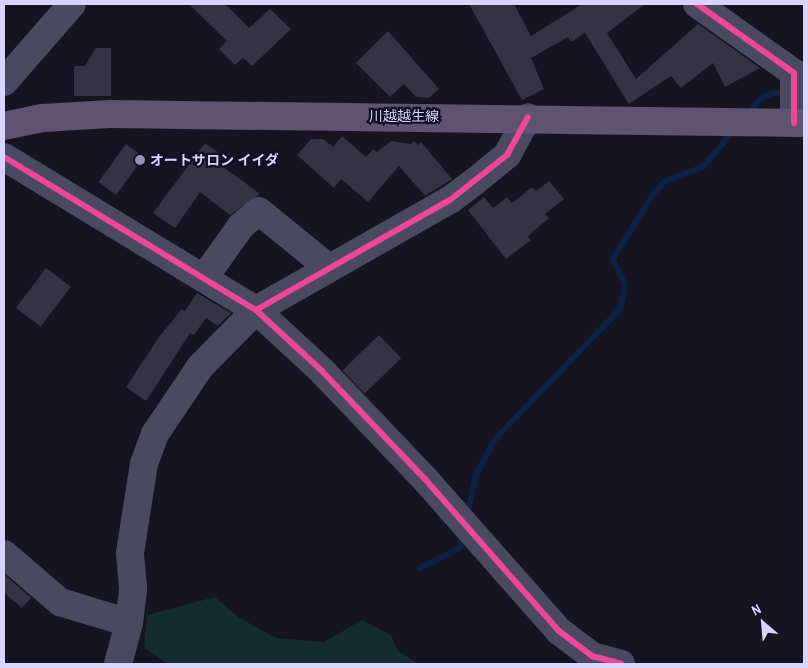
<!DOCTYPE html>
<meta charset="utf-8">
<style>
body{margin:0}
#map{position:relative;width:808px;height:668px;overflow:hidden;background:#161421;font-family:"Archivo Narrow","Noto Sans JP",sans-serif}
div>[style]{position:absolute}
.green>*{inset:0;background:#132c2d}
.stream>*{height:6px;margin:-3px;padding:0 3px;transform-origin:3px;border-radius:3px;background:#0d2144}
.building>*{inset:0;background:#343243;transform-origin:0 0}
.minor>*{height:28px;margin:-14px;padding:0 14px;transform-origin:14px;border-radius:14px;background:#4a4962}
.major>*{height:28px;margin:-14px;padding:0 14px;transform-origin:14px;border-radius:14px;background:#5e5373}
.cycleway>*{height:6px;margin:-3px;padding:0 3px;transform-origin:3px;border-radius:3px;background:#ed469a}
.dots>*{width:14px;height:14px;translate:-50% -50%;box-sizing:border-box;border:2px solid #130f26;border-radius:50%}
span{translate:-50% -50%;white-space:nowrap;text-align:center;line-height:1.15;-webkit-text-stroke:4.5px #130f26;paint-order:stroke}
.street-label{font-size:14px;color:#d9d4ff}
.poi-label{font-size:14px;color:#d9d4ff;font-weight:700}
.left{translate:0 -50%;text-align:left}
.frame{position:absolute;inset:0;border:5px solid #d9d4ff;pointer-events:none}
.north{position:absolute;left:738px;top:598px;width:50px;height:50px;-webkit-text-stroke:4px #130f26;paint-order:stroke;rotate:333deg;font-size:14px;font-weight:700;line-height:20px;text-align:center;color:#d9d4ff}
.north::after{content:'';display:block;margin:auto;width:18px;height:22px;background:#d9d4ff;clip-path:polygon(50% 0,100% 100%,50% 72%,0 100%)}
</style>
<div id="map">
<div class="green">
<div style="clip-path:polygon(215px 597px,238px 617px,276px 638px,324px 642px,362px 620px,391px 635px,398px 651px,419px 664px,168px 664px,144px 648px,147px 615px)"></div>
</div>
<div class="stream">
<div style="left:748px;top:114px;width:18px;rotate:-52deg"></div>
<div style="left:759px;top:100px;width:16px;rotate:-27deg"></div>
<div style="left:773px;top:93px;width:14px;rotate:-4deg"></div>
<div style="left:467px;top:515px;width:41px;rotate:-77.3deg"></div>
<div style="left:476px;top:475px;width:41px;rotate:-62.2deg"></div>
<div style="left:495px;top:439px;width:180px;rotate:-46.1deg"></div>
<div style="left:620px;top:309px;width:25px;rotate:-78deg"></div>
<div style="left:625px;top:285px;width:29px;rotate:-115deg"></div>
<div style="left:613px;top:259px;width:78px;rotate:-58.2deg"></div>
<div style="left:654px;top:193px;width:16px;rotate:-47deg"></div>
<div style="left:665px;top:181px;width:40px;rotate:-20.2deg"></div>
<div style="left:703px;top:167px;width:50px;rotate:-49.9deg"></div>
<div style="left:420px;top:568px;width:45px;rotate:-26.6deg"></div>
<div style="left:460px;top:548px;width:13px;rotate:-77deg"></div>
</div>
<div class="building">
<div style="clip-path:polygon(189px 4px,225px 4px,249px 28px,270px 9px,291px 29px,252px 66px,243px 58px,235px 65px,219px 49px,227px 41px)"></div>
<div style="clip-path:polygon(469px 4px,514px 4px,531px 36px,582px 4px,645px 4px,607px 33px,636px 79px,698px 24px,760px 68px,725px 87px,713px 63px,681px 88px,671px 76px,629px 104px,585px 33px,571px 42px,568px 37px,531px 58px,544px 89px,522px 100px)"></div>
<div style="clip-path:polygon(388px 31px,439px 89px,429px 98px,416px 97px,404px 84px,390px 97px,356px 63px)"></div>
<div style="clip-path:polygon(96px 48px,111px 48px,111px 96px,74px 96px,74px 66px,85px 66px)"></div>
<div style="clip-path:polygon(342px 136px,366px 157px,373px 149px,377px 152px,391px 141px,411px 144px,414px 141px,418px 145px,421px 142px,452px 179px,425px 196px,399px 166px,368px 202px,341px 179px,334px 188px,297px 155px,311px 139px,323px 139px,333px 147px)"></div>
<div style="clip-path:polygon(205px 143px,223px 156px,218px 163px,260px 194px,230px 215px,200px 192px,175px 228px,153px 213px)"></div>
<div style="left:126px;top:144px;width:22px;height:47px;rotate:36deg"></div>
<div style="clip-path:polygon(549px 181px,564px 199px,545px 214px,549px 218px,531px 233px,528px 237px,531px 240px,506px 259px,468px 210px,484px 197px,493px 208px,507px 197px,512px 203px,532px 187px,536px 191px)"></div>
<div style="left:46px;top:268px;width:31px;height:50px;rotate:37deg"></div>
<div style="clip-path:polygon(197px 293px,231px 313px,218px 326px,206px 318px,194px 335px,190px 333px,146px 401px,126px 387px,159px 337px,182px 309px,185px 311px)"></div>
<div style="left:379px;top:335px;width:32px;height:51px;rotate:46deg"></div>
<div style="clip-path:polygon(4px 574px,31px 598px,22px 608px,4px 593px)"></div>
</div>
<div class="minor">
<div style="left:697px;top:4px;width:119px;rotate:35.4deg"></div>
<div style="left:794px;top:73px;width:50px;rotate:90deg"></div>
<div style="left:4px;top:82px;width:103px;rotate:-48.9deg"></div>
<div style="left:4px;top:157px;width:295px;rotate:31.3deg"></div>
<div style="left:256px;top:310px;width:90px;rotate:42.7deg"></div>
<div style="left:322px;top:371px;width:148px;rotate:46.4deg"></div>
<div style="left:424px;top:478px;width:204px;rotate:48.6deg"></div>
<div style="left:559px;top:631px;width:41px;rotate:37.1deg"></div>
<div style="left:592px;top:656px;width:30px;rotate:15deg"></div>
<div style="left:204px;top:278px;width:64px;rotate:-54.6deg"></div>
<div style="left:241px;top:226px;width:23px;rotate:-40deg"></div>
<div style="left:259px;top:211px;width:90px;rotate:39.2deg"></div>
<div style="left:4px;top:554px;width:74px;rotate:40.6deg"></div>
<div style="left:60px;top:602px;width:72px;rotate:16.9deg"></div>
<div style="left:129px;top:623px;width:35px;rotate:-83deg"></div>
<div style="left:133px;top:588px;width:35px;rotate:-95deg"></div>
<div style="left:130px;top:553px;width:90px;rotate:-81.1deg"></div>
<div style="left:144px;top:464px;width:32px;rotate:-70deg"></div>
<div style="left:155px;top:434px;width:81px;rotate:-56.1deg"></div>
<div style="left:200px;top:367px;width:80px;rotate:-45.5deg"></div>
<div style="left:256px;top:310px;width:223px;rotate:-29.6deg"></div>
<div style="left:450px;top:200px;width:30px;rotate:-37deg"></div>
<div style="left:474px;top:182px;width:43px;rotate:-39.3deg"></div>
<div style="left:507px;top:155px;width:43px;rotate:-61.1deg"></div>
<div style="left:118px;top:664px;width:42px;rotate:-75deg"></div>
</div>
<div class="major">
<div style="left:4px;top:126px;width:40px;rotate:-12deg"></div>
<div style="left:43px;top:118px;width:67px;rotate:-3.4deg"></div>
<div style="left:110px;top:114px;width:694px;rotate:0.74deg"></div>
</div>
<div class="cycleway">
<div style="left:697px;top:4px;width:119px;rotate:35.4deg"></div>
<div style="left:794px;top:73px;width:50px;rotate:90deg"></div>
<div style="left:4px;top:157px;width:295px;rotate:31.3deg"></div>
<div style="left:256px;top:310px;width:90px;rotate:42.7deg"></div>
<div style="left:322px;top:371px;width:148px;rotate:46.4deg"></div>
<div style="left:424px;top:478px;width:204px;rotate:48.6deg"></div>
<div style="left:559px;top:631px;width:41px;rotate:37.1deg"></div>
<div style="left:592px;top:656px;width:30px;rotate:15deg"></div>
<div style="left:256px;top:310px;width:223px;rotate:-29.6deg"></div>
<div style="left:450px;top:200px;width:73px;rotate:-38.3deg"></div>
<div style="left:507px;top:155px;width:43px;rotate:-61.1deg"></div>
</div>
<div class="dots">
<div style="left:140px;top:160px;background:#9591b1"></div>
</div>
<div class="street-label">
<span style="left:404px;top:116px">川越越生線</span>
</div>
<div class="poi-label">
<span class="left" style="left:150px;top:160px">オートサロン イイダ</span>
</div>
<div class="frame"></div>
<div class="north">N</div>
</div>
